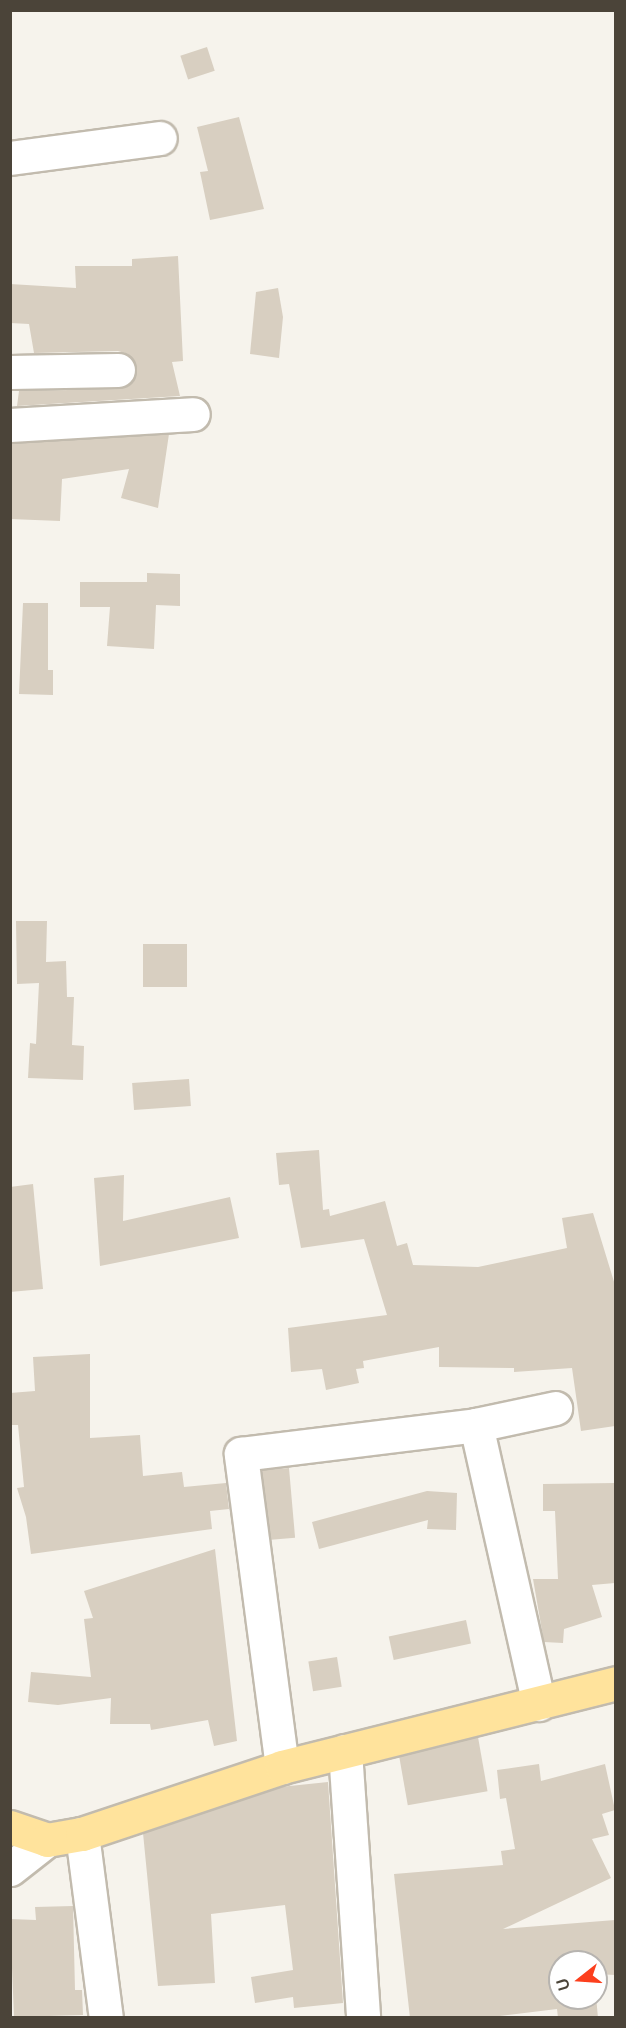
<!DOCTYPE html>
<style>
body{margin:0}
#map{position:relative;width:626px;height:2028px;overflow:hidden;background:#f6f3ec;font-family:Lato,sans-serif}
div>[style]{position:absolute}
.building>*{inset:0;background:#d8cfc1;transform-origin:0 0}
.roads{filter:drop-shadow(2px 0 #c2bbae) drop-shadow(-2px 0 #c2bbae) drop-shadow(0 2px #c2bbae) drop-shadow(0 -2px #c2bbae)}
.street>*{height:33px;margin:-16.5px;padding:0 16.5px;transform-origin:16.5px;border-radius:16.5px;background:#fff}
.primary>*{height:33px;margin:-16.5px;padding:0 16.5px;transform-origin:16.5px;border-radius:16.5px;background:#ffe39c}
span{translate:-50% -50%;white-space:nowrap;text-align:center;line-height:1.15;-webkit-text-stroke:6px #fff;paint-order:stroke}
.frame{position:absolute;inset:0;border:12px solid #4b4439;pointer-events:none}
.north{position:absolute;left:548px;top:1950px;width:60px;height:60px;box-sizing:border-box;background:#fff;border:2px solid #b7b4b0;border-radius:50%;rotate:253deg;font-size:16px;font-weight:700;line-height:24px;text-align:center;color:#4b4439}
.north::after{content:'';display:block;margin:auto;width:21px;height:27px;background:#fc3f1d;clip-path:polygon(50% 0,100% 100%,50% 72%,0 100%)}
</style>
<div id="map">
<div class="building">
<div style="left:207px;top:47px;width:25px;height:28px;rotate:72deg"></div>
<div style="clip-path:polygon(239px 117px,264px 209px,210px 220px,200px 172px,208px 171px,197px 127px)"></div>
<div style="clip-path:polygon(178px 256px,183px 361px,172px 362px,180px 396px,17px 406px,19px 391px,119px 389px,134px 380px,137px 369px,128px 354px,118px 351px,34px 353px,29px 324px,10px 323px,10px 284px,76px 288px,75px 266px,132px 266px,132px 259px)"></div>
<div style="clip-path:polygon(278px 288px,283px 317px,279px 358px,250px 354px,256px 292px)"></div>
<div style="clip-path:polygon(169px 434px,158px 508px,121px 498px,129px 469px,62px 479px,60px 521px,10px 519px,10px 444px)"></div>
<div style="clip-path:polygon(147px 573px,180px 574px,180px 606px,156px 605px,154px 649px,107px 646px,110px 607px,80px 607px,80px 582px,147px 582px)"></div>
<div style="clip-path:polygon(23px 603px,48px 603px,48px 670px,53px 670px,53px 695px,19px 694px)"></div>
<div style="clip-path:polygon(16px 921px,47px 921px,46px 962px,66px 961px,67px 997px,74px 997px,72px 1045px,84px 1046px,83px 1080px,28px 1078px,30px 1043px,36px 1044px,39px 983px,17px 984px)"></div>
<div style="left:143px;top:944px;width:44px;height:43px"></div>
<div style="left:189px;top:1079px;width:27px;height:57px;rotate:86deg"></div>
<div style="clip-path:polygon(319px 1150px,323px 1210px,329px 1209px,330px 1216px,385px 1201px,397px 1246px,407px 1243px,413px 1265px,478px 1267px,567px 1248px,562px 1218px,593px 1213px,615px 1285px,615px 1426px,581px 1431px,572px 1368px,514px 1372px,514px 1368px,439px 1367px,439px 1347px,363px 1361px,364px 1368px,356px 1369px,359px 1383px,326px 1390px,322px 1369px,291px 1372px,288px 1328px,387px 1315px,364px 1239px,301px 1248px,289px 1184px,279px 1185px,276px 1153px)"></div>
<div style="clip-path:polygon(124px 1175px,123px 1221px,230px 1197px,239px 1238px,100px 1266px,94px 1178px)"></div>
<div style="clip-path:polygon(33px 1184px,43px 1289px,10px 1292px,10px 1187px)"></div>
<div style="clip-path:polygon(90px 1354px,90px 1438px,140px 1435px,143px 1476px,182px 1472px,184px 1487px,226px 1483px,229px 1509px,210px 1511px,212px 1529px,31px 1554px,26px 1517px,17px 1488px,24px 1487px,18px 1425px,10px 1425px,10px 1393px,35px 1391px,33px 1357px)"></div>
<div style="left:289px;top:1468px;width:70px;height:27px;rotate:85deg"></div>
<div style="clip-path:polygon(615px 1483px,615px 1583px,592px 1585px,602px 1617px,564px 1629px,563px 1643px,544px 1642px,533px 1579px,558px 1579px,555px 1511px,543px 1511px,543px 1484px)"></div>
<div style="clip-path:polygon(427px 1491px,457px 1493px,456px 1530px,427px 1529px,428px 1520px,319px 1549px,312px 1522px)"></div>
<div style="clip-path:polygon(215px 1549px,237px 1741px,214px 1746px,208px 1720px,151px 1730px,150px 1724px,110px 1724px,111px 1698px,58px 1705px,28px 1702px,31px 1672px,91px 1677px,84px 1619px,93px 1618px,84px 1591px)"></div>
<div style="left:466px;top:1620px;width:24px;height:79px;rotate:78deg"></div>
<div style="left:337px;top:1657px;width:30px;height:29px;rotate:81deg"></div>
<div style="left:478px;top:1737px;width:55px;height:81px;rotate:80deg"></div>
<div style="clip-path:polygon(539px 1764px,541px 1781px,605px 1764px,615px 1810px,602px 1814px,609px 1835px,592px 1839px,611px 1878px,503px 1929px,615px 1920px,615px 1975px,596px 1974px,596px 1962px,560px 1962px,560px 1998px,596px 1996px,598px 2018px,558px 2018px,557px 2009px,483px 2018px,410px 2018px,394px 1874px,503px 1865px,501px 1851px,515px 1849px,506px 1798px,500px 1799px,497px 1770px)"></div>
<div style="clip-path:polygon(328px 1782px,343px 2003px,294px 2008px,293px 1997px,255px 2003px,251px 1977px,293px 1970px,285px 1905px,211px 1914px,215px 1983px,158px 1986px,143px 1833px,280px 1787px)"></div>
<div style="clip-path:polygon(73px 1906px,75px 1990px,82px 1990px,83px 2015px,14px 2017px,10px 1919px,36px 1920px,35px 1907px)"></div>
</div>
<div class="roads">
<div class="street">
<div style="left:10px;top:158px;width:151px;rotate:-7.6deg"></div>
<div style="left:10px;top:372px;width:108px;rotate:-1.1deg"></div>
<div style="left:10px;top:425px;width:183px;rotate:-3.4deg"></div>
<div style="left:476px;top:1425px;width:286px;rotate:77.3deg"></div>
<div style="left:345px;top:1751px;width:268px;rotate:86.1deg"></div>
<div style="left:282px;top:1767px;width:316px;rotate:-97.5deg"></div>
<div style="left:241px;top:1454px;width:237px;rotate:-7deg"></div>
<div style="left:476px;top:1425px;width:81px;rotate:-12.1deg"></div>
<div style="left:82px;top:1834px;width:186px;rotate:82.6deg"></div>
<div style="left:10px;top:1869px;width:47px;rotate:-38.1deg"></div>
</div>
<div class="primary">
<div style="left:10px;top:1827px;width:39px;rotate:19deg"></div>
<div style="left:47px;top:1840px;width:36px;rotate:-10deg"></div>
<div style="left:82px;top:1834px;width:211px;rotate:-18.5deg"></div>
<div style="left:282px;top:1767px;width:344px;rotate:-14.1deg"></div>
</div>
</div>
<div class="frame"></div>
<div class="north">U</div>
</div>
